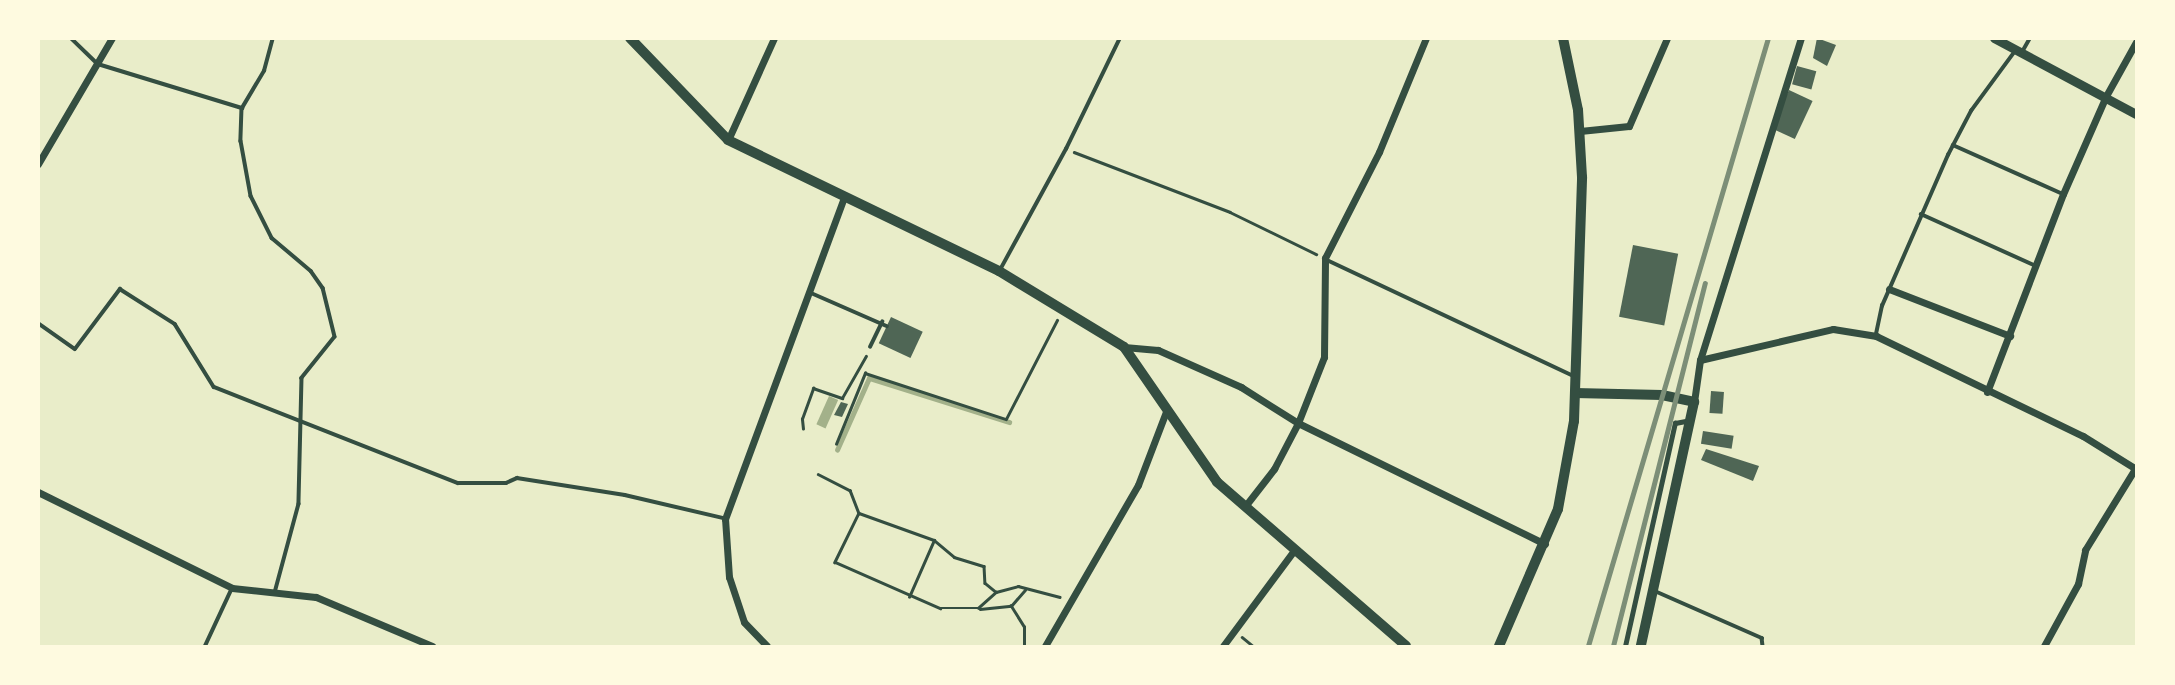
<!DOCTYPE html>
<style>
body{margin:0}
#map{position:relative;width:2175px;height:685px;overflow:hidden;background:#e9edc9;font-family:Signika,sans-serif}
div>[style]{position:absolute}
.water>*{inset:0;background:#a3b18a;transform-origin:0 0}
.stream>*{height:4.5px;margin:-2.25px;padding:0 2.25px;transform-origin:2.25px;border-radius:2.25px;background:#a3b18a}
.building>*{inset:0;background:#4f6655;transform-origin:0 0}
.path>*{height:2.5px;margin:-1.25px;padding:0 1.25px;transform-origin:1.25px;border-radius:1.25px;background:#344e41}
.service>*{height:3.5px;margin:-1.75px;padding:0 1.75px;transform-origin:1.75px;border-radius:1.75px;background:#344e41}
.pedestrian>*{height:5px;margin:-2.5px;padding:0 2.5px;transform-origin:2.5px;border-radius:2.5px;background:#344e41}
.minor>*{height:7px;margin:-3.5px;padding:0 3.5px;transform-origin:3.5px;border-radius:3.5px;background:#344e41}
.tertiary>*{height:9px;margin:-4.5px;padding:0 4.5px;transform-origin:4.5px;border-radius:4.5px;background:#344e41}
.secondary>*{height:10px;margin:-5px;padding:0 5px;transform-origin:5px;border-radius:5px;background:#344e41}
.primary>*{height:10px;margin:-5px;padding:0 5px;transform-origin:5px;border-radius:5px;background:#344e41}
.rail>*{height:4.5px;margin:-2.25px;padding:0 2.25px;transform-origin:2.25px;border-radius:2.25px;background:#7c8e77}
span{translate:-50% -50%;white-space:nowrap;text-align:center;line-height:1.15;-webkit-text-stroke:6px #fefae0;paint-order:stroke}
.frame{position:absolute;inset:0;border:40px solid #fefae0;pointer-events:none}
</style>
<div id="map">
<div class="water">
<div style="left:829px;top:396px;width:10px;height:31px;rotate:24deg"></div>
</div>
<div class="stream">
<div style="left:837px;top:450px;width:79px;rotate:-66deg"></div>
<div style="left:869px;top:378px;width:147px;rotate:17.4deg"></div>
</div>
<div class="building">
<div style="clip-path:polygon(1817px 38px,1836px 45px,1827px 66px,1813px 58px)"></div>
<div style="left:1797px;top:66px;width:20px;height:19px;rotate:15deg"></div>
<div style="left:1789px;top:90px;width:26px;height:42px;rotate:25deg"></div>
<div style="left:1633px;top:245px;width:46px;height:73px;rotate:11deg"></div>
<div style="left:891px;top:317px;width:35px;height:29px;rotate:25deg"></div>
<div style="left:1711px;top:391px;width:13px;height:22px;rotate:4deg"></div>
<div style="clip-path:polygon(841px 402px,848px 404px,842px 417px,834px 415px)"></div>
<div style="left:1703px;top:431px;width:31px;height:13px;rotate:9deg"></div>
<div style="clip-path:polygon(1706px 449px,1759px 466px,1753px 481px,1701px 460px)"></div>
</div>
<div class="path">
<div style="left:1074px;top:152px;width:167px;rotate:21deg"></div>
<div style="left:1230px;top:212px;width:96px;rotate:26deg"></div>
<div style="left:803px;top:429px;width:10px;rotate:-96deg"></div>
<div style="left:802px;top:419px;width:33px;rotate:-70deg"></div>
<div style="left:813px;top:388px;width:31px;rotate:19deg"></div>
<div style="left:842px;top:398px;width:48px;rotate:-60.3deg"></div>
<div style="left:836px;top:444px;width:77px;rotate:-67.8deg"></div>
<div style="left:865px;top:373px;width:148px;rotate:18.1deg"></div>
<div style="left:1006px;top:419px;width:111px;rotate:-62.7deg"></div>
<div style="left:818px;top:474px;width:36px;rotate:27deg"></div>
<div style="left:850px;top:490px;width:25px;rotate:69deg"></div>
<div style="left:859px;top:513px;width:80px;rotate:19.8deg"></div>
<div style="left:934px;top:540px;width:26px;rotate:40deg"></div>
<div style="left:954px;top:557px;width:31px;rotate:17deg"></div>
<div style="left:984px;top:566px;width:17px;rotate:87deg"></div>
<div style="left:985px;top:583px;width:14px;rotate:39deg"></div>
<div style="left:996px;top:592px;width:23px;rotate:-15deg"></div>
<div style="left:1018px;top:586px;width:43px;rotate:14.7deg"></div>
<div style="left:859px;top:513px;width:55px;rotate:116.1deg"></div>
<div style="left:835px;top:562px;width:115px;rotate:23.7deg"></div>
<div style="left:940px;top:608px;width:38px"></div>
<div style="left:978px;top:608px;width:24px;rotate:-42deg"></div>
<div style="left:909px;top:597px;width:62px;rotate:-66.3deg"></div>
<div style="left:980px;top:609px;width:31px;rotate:-6deg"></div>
<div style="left:1242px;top:637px;width:14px;rotate:39deg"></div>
<div style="left:1024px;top:646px;width:19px;rotate:-90deg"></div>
<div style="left:1024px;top:627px;width:25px;rotate:-122deg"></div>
<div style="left:1011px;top:606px;width:21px;rotate:-49deg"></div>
</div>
<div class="service">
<div style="left:71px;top:38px;width:37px;rotate:44deg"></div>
<div style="left:98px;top:64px;width:151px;rotate:17deg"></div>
<div style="left:242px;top:108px;width:43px;rotate:-59.3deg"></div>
<div style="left:264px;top:71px;width:34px;rotate:-75deg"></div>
<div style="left:2022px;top:52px;width:16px;rotate:-60deg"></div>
<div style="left:242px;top:108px;width:33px;rotate:92deg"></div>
<div style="left:241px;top:141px;width:56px;rotate:79.7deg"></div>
<div style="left:251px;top:196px;width:47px;rotate:63.4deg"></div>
<div style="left:272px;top:238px;width:51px;rotate:40.2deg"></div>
<div style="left:311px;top:271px;width:21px;rotate:55deg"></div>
<div style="left:323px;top:288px;width:50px;rotate:76.2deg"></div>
<div style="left:335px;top:337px;width:53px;rotate:128.8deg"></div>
<div style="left:302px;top:378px;width:126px;rotate:91.4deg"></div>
<div style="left:299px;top:504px;width:92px;rotate:105.1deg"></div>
<div style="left:1953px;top:145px;width:120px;rotate:24deg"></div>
<div style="left:1921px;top:214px;width:124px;rotate:24.3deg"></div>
<div style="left:1325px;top:259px;width:275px;rotate:25.2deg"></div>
<div style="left:1000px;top:270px;width:138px;rotate:-61.4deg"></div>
<div style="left:1066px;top:149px;width:123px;rotate:-64.1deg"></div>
<div style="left:809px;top:292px;width:85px;rotate:23.6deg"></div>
<div style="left:38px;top:323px;width:45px;rotate:35.1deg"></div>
<div style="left:75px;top:349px;width:75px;rotate:-53.1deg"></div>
<div style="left:120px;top:289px;width:65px;rotate:32.5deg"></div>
<div style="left:175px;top:324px;width:74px;rotate:58.2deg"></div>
<div style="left:214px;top:387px;width:262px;rotate:21.5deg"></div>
<div style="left:458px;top:483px;width:48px"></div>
<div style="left:506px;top:483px;width:12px;rotate:-24deg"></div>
<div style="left:517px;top:478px;width:109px;rotate:8.9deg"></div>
<div style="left:625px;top:495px;width:101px;rotate:13.2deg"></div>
<div style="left:1876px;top:334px;width:29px;rotate:-78deg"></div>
<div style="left:1882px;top:306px;width:165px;rotate:-66.4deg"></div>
<div style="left:1948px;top:155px;width:50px;rotate:-62.4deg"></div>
<div style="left:1971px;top:111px;width:74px;rotate:-53.7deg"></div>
<div style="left:870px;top:347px;width:28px;rotate:-64deg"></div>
<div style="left:1655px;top:591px;width:117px;rotate:23.7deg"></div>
<div style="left:1762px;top:638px;width:8px;rotate:83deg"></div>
<div style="left:205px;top:646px;width:64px;rotate:-65deg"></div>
</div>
<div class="pedestrian">
<div style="left:1625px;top:646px;width:229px;rotate:-77.4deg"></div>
<div style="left:1675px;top:423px;width:16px;rotate:-11deg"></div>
</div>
<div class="minor">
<div style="left:1580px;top:131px;width:49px;rotate:-5.8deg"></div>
<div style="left:1629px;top:126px;width:96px;rotate:-66.6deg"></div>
<div style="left:728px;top:140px;width:112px;rotate:-65.7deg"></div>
<div style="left:38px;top:164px;width:146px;rotate:-59.6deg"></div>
<div style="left:1889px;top:289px;width:130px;rotate:21.2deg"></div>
<div style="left:1124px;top:347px;width:34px;rotate:5deg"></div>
<div style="left:1158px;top:350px;width:91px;rotate:24deg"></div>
<div style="left:1241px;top:387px;width:67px;rotate:32.3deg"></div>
<div style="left:1298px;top:423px;width:275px;rotate:26.1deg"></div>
<div style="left:1700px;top:360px;width:137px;rotate:-13.1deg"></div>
<div style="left:1833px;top:329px;width:44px;rotate:9.2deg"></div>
<div style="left:1876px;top:336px;width:230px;rotate:25.8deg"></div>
<div style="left:2083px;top:436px;width:62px;rotate:31.9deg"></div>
<div style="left:1987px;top:392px;width:212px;rotate:-69deg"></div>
<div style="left:2063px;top:194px;width:107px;rotate:-66.3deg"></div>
<div style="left:2106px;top:96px;width:62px;rotate:-60.9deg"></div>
<div style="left:1694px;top:402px;width:42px;rotate:-81.9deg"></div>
<div style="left:1700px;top:360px;width:337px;rotate:-72.6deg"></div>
<div style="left:38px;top:492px;width:216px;rotate:26.3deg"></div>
<div style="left:232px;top:588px;width:84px;rotate:6.1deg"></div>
<div style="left:316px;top:597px;width:126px;rotate:22.9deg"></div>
<div style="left:1246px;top:505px;width:46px;rotate:-52.1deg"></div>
<div style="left:1274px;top:469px;width:52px;rotate:-62.4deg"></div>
<div style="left:1298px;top:423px;width:71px;rotate:-68.5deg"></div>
<div style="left:1324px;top:357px;width:99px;rotate:-89.4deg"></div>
<div style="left:1325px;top:258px;width:119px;rotate:-63deg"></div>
<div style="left:1379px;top:152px;width:123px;rotate:-67.6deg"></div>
<div style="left:767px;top:646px;width:33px;rotate:-134deg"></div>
<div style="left:744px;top:622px;width:47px;rotate:-108.4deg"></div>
<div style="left:729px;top:577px;width:58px;rotate:-93.9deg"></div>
<div style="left:725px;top:519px;width:340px;rotate:-69.7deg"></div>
<div style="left:1045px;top:646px;width:186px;rotate:-60deg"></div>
<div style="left:1138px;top:485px;width:81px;rotate:-69.1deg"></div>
<div style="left:1223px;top:646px;width:121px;rotate:-53.4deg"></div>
<div style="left:2044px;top:646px;width:71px;rotate:-61.3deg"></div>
<div style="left:2078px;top:584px;width:35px;rotate:-78deg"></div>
<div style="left:2085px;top:550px;width:97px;rotate:-58.4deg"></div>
</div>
<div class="tertiary">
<div style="left:1994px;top:38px;width:161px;rotate:28.2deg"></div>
</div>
<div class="secondary">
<div style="left:1575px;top:393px;width:87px;rotate:1.3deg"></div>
<div style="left:1662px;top:395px;width:33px;rotate:12deg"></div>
<div style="left:1694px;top:402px;width:250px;rotate:102.3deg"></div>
</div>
<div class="primary">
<div style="left:630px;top:38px;width:141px;rotate:46.1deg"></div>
<div style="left:728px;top:140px;width:301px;rotate:25.8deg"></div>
<div style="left:999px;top:271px;width:146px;rotate:31.3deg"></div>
<div style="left:1124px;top:347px;width:164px;rotate:55.4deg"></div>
<div style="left:1217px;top:482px;width:250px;rotate:40.9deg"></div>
<div style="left:1499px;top:646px;width:149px;rotate:-66.7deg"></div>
<div style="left:1558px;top:509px;width:89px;rotate:-79.7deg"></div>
<div style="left:1574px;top:421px;width:244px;rotate:-88.1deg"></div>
<div style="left:1582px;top:177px;width:67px;rotate:-93.4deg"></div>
<div style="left:1578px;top:110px;width:74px;rotate:-101.8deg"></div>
</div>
<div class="rail">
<div style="left:1588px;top:646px;width:634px;rotate:-73.51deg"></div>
<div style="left:1613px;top:646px;width:374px;rotate:-75.8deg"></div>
</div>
<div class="frame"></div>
</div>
